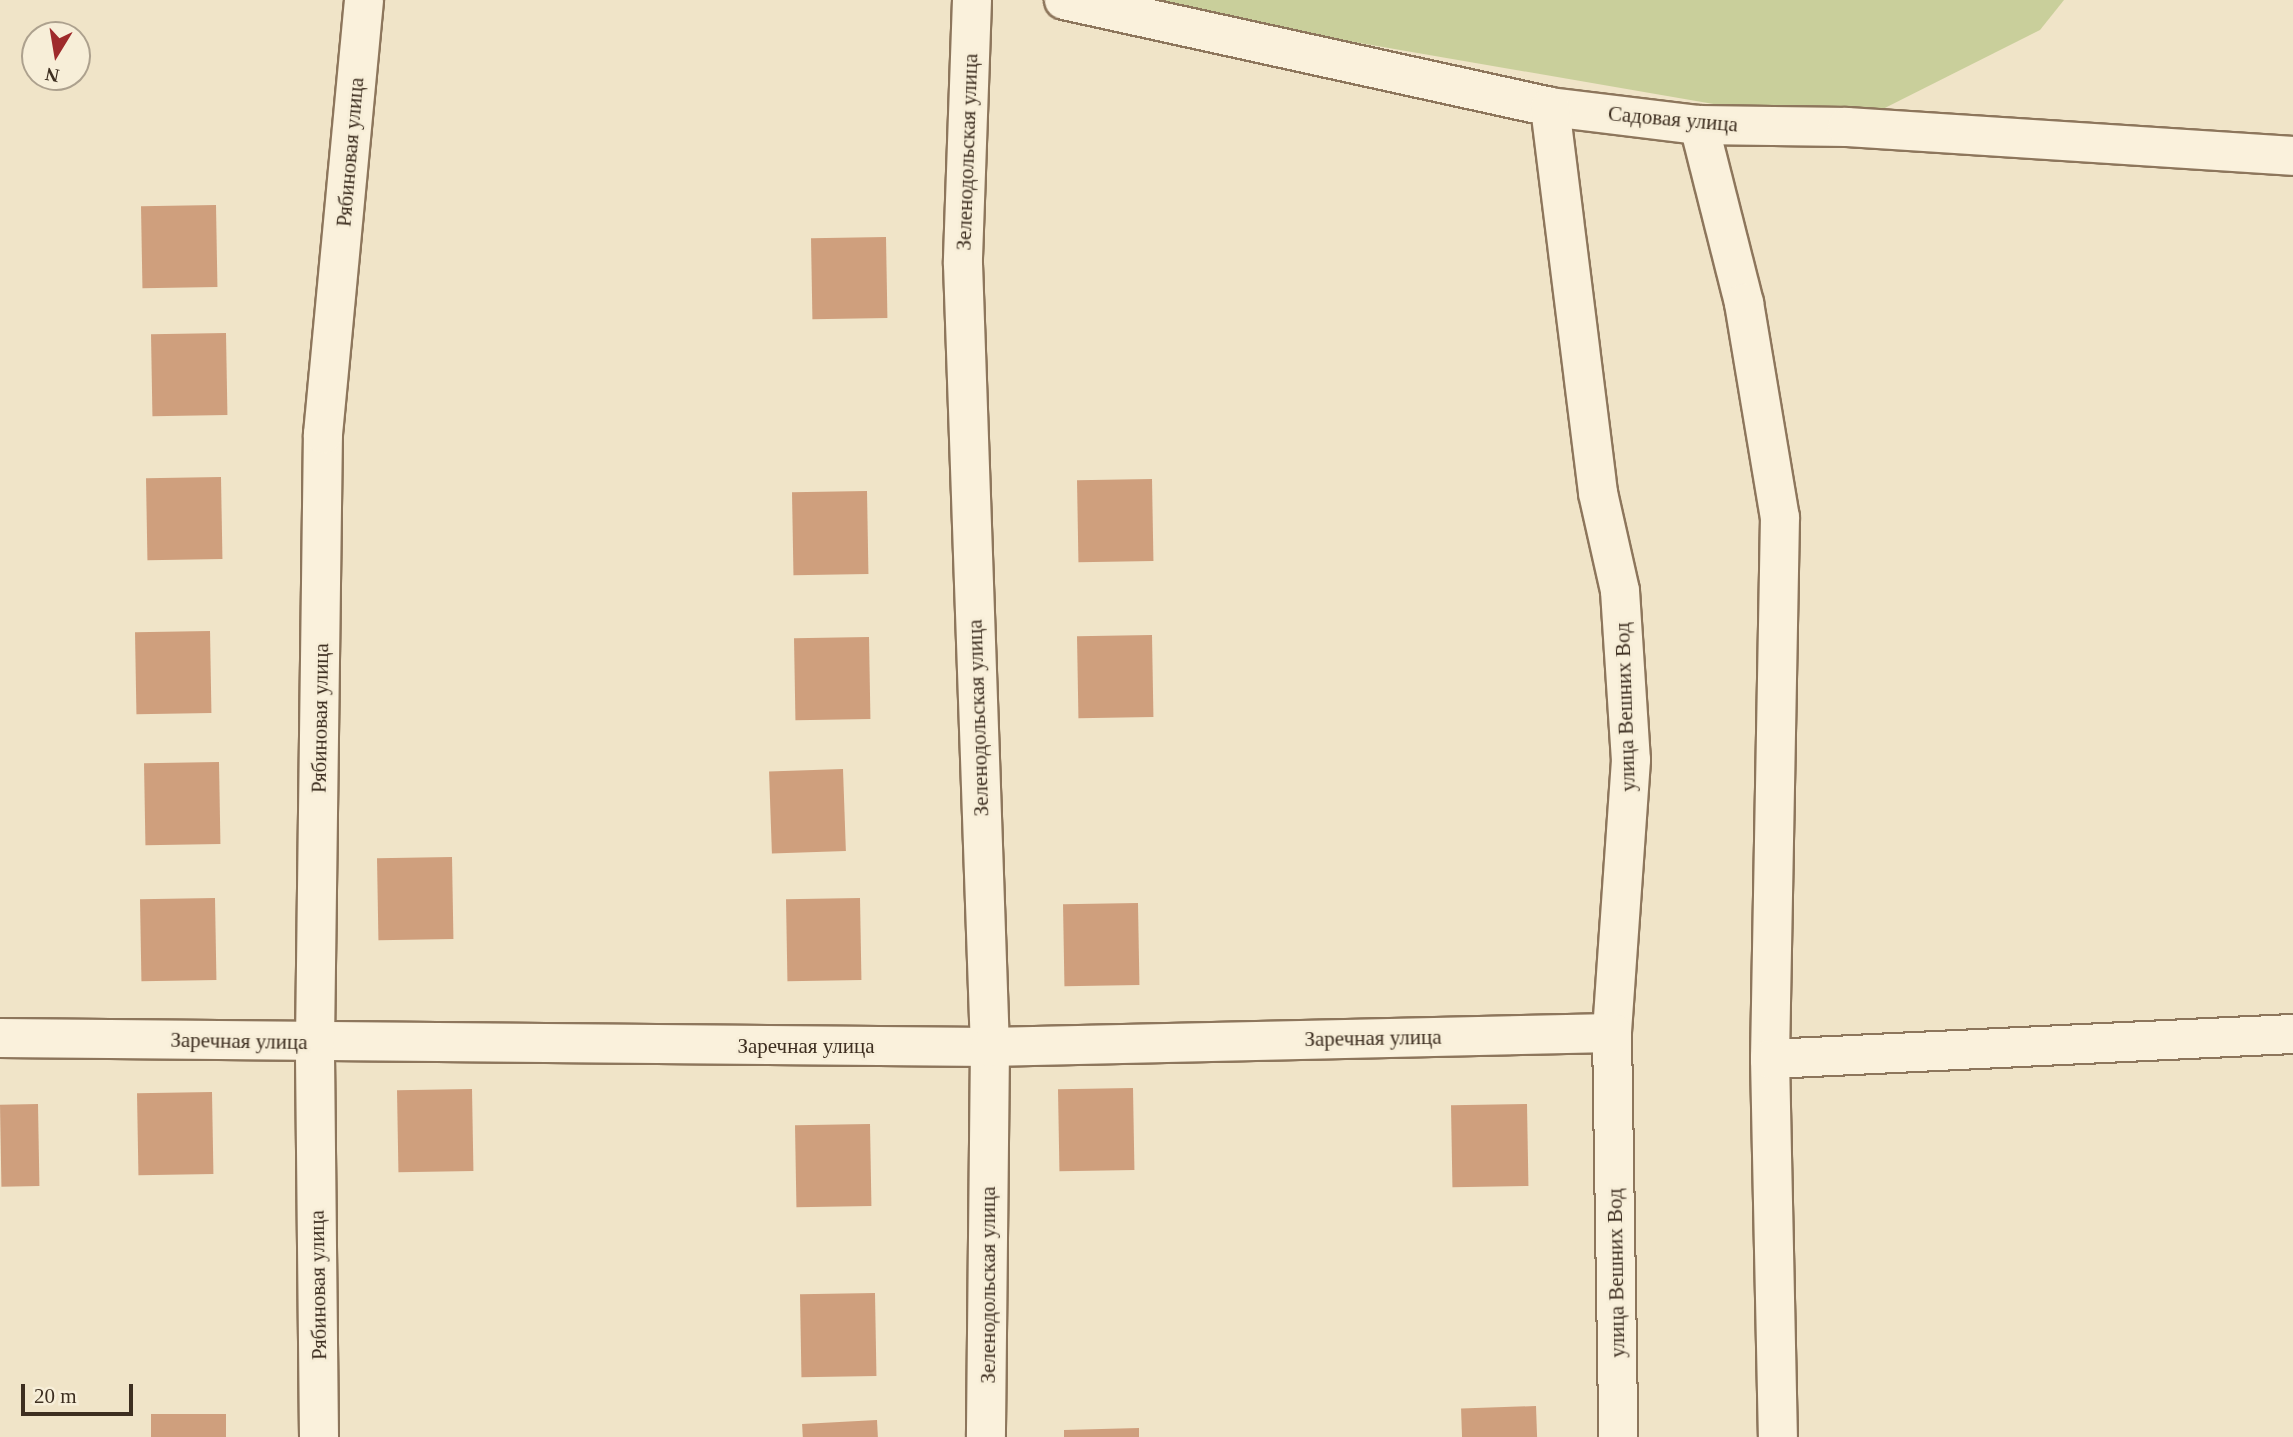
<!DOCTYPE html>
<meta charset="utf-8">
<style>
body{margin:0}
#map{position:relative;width:2293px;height:1437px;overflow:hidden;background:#f0e4c8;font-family:"Times New Roman",serif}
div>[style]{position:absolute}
.green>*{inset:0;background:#c9cf9b}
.building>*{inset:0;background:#cf9f7d;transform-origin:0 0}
.roads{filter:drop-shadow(2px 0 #8d765c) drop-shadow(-2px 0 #8d765c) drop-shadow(0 2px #8d765c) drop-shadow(0 -2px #8d765c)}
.street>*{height:38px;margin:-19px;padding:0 19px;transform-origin:19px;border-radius:19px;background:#faf1dc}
span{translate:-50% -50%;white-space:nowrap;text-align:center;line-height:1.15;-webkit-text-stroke:5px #f7eed8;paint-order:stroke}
.street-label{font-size:21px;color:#3d2e20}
.north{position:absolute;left:21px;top:21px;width:70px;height:70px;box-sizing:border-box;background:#f7eed8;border:2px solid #ada18e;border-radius:50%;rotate:191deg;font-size:19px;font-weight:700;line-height:28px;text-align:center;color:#3d2e20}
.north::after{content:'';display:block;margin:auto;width:24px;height:32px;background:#9e2a2b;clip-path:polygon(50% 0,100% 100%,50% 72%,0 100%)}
.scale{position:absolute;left:21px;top:1384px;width:112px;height:32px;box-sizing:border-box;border:4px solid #3d2e20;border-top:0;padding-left:9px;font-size:21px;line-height:24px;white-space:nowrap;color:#3d2e20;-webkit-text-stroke:5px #f7eed8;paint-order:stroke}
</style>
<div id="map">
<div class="green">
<div style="clip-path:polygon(1110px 0,2064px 0,2040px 30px,1847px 127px)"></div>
</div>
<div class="building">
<div style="left:216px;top:205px;width:82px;height:75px;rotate:89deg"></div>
<div style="left:886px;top:237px;width:81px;height:75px;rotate:89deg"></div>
<div style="left:226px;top:333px;width:82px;height:75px;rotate:89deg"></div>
<div style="left:221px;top:477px;width:82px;height:75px;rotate:89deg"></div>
<div style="left:1152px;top:479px;width:82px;height:75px;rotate:89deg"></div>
<div style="left:867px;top:491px;width:83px;height:75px;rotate:89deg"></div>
<div style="left:210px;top:631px;width:82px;height:75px;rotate:89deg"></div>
<div style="left:1152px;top:635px;width:82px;height:75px;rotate:89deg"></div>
<div style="left:869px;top:637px;width:82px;height:75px;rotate:89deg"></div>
<div style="left:219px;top:762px;width:82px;height:75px;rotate:89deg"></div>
<div style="left:843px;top:769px;width:82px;height:74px;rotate:88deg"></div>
<div style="left:452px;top:857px;width:82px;height:75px;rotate:89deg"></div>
<div style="left:215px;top:898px;width:82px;height:75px;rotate:89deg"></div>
<div style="left:860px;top:898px;width:82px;height:74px;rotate:89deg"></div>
<div style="left:1138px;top:903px;width:82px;height:75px;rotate:89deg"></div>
<div style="left:1133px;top:1088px;width:82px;height:75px;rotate:89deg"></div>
<div style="left:472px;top:1089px;width:82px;height:75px;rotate:89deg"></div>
<div style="left:212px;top:1092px;width:82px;height:75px;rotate:89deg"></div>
<div style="left:38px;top:1104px;width:82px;height:38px;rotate:89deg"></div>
<div style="left:1527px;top:1104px;width:82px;height:76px;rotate:89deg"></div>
<div style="left:870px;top:1124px;width:82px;height:75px;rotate:89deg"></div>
<div style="left:875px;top:1293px;width:83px;height:75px;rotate:89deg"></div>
<div style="left:1536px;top:1406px;width:31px;height:75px;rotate:88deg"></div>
<div style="left:226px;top:1414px;width:23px;height:75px;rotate:90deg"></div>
<div style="left:877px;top:1420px;width:17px;height:75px;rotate:87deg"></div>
<div style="clip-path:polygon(1139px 1428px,1139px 1437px,1064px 1437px,1064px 1430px)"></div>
</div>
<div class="roads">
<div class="street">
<div style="left:972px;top:0;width:264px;rotate:92deg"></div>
<div style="left:963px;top:264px;width:783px;rotate:88.03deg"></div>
<div style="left:990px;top:1047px;width:390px;rotate:90.6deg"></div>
<div style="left:1064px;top:0;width:498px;rotate:12.4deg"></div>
<div style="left:1550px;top:107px;width:150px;rotate:6.9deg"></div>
<div style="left:1699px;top:125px;width:148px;rotate:0.8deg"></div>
<div style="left:1847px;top:127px;width:447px;rotate:3.7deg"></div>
<div style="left:1550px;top:107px;width:389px;rotate:82.9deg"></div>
<div style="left:1598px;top:493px;width:100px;rotate:77.3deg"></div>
<div style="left:1620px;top:591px;width:169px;rotate:86.3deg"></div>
<div style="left:1631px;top:760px;width:274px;rotate:94deg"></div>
<div style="left:1612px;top:1033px;width:404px;rotate:89.1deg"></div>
<div style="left:1699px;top:125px;width:184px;rotate:75.8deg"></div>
<div style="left:1744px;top:303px;width:217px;rotate:80.5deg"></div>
<div style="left:1780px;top:517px;width:542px;rotate:91.06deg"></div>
<div style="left:1770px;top:1059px;width:378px;rotate:88.8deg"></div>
<div style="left:0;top:1038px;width:990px;rotate:0.52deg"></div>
<div style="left:990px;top:1047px;width:622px;rotate:-1.29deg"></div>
<div style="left:1770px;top:1059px;width:524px;rotate:-2.74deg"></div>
<div style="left:319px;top:1437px;width:395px;rotate:-90.6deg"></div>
<div style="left:315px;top:1042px;width:608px;rotate:-89.25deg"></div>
<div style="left:323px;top:434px;width:436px;rotate:-84.6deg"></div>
</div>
</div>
<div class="street-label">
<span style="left:1673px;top:119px;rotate:5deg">Садовая улица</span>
<span style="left:350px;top:152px;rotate:-85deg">Рябиновая улица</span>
<span style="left:967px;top:152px;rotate:-88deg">Зеленодольская улица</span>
<span style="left:1625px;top:707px;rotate:-92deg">улица Вешних Вод</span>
<span style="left:320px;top:718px;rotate:-89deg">Рябиновая улица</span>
<span style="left:978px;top:718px;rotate:-92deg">Зеленодольская улица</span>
<span style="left:1373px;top:1038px;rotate:-1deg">Заречная улица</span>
<span style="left:239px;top:1041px;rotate:1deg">Заречная улица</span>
<span style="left:806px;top:1046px">Заречная улица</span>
<span style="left:1616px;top:1273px;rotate:-91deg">улица Вешних Вод</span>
<span style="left:318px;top:1285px;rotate:-91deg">Рябиновая улица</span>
<span style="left:988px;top:1285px;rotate:-90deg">Зеленодольская улица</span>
</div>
<div class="north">N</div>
<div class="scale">20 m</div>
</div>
